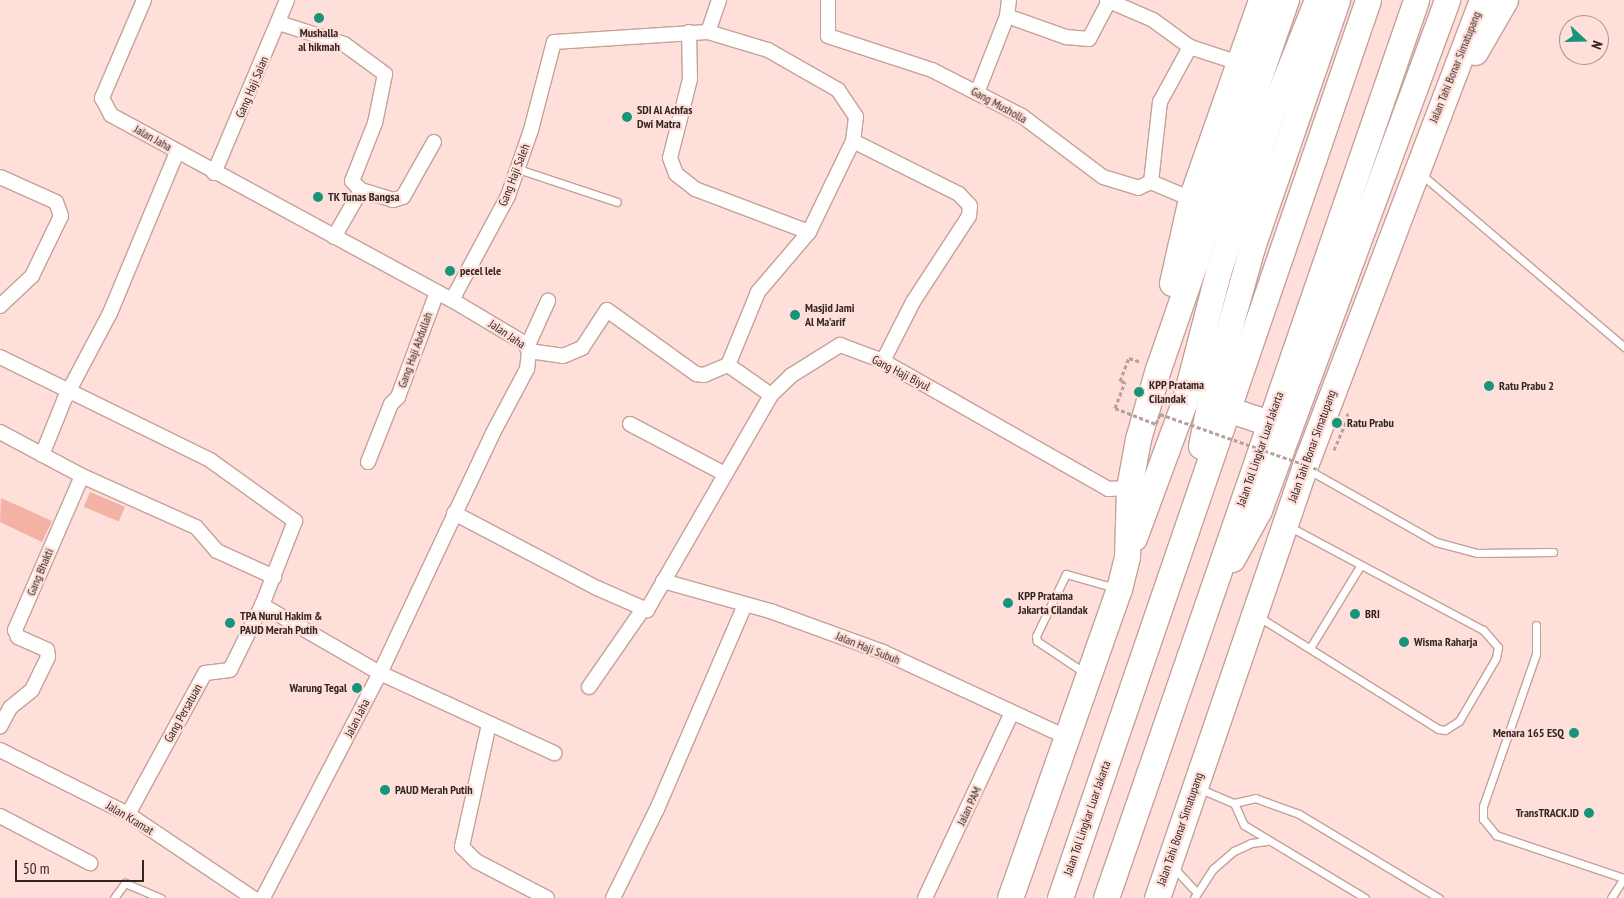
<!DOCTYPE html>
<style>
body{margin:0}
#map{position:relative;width:1624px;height:898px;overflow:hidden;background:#fedfd9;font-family:"PT Sans Narrow",sans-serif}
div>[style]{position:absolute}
.green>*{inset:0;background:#f2b2a4;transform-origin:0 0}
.path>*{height:3px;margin-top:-1.5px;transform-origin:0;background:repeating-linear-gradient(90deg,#baa09b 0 4px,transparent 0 6.5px)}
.roads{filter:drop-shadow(1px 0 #c5a199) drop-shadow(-1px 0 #c5a199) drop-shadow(0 1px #c5a199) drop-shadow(0 -1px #c5a199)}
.lane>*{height:7px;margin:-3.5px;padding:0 3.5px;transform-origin:3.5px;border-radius:3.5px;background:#fff}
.street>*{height:14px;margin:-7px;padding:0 7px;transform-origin:7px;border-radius:7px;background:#fff}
.highway>*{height:25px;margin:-12.5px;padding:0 12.5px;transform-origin:12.5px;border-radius:12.5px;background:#fff}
.path-bridge>*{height:3px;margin-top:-1.5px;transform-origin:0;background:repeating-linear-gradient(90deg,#baa09b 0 4px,transparent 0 6.5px)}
.dots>*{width:14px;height:14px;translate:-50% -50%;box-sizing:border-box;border:2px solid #fedfd9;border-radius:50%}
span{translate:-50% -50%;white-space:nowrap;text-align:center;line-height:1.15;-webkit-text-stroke:4.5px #fedfd9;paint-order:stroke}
.poi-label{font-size:12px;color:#332522;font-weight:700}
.left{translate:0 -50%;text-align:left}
.right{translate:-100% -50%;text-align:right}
.street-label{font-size:12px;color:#332522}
.north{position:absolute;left:1559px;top:15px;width:50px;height:50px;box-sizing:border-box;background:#fedfd9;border:1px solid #ad9590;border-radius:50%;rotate:111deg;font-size:14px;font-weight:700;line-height:20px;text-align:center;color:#332522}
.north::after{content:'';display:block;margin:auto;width:18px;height:22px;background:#18947a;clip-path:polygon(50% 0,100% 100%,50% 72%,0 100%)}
.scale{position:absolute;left:15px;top:860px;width:129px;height:22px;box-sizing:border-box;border:2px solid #332522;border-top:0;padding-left:6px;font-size:15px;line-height:18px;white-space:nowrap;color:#332522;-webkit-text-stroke:4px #fedfd9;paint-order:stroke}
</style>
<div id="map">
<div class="green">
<div style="left:90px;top:492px;width:38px;height:16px;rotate:23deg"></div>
<div style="clip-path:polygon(1px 498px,52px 521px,42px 542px,0 522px)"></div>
</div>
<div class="path">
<div style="left:1115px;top:408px;width:28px;rotate:-69deg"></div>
<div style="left:1125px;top:382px;width:5px;rotate:-169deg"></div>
<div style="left:1120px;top:381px;width:25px;rotate:-69deg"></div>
<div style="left:1129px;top:358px;width:13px;rotate:18deg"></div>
<div style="left:1334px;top:450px;width:38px;rotate:-67deg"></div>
<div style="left:1349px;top:415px;width:3px;rotate:-162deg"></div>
</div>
<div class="roads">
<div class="lane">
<div style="left:518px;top:169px;width:104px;rotate:18.4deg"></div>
<div style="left:1421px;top:174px;width:267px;rotate:40.4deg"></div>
<div style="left:1307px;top:469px;width:148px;rotate:29.5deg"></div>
<div style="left:1436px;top:542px;width:42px;rotate:15deg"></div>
<div style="left:1477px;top:553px;width:76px;rotate:-0.8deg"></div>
<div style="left:1259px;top:617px;width:211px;rotate:32deg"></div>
<div style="left:1438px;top:729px;width:7px;rotate:8deg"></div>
<div style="left:1445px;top:730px;width:17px;rotate:-33deg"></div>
<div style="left:1459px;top:721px;width:73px;rotate:-59.6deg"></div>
<div style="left:1496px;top:658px;width:11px;rotate:-80deg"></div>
<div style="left:1498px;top:647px;width:23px;rotate:-131deg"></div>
<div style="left:1483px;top:630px;width:221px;rotate:-151.9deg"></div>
<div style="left:1536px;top:625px;width:29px;rotate:90deg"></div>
<div style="left:1536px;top:654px;width:161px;rotate:109.2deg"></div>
<div style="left:1483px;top:806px;width:13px;rotate:90deg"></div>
<div style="left:1483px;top:819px;width:21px;rotate:51deg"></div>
<div style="left:1496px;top:835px;width:135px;rotate:18.6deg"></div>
<div style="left:1310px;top:648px;width:96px;rotate:-58.6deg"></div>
<div style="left:1085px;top:673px;width:58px;rotate:-146.3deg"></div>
<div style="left:1037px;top:641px;width:5px;rotate:-101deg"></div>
<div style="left:1036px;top:636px;width:69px;rotate:-64.2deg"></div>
<div style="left:1066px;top:574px;width:51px;rotate:15.9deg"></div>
<div style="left:1198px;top:788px;width:39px;rotate:23deg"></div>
<div style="left:1234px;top:803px;width:22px;rotate:-13deg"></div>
<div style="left:1255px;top:798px;width:47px;rotate:20deg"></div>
<div style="left:1299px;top:814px;width:163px;rotate:31deg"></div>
<div style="left:1234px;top:803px;width:24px;rotate:66deg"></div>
<div style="left:1244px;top:825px;width:141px;rotate:31.1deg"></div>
<div style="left:1173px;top:867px;width:34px;rotate:47deg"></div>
<div style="left:114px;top:898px;width:19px;rotate:-54deg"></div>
<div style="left:125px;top:883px;width:39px;rotate:23deg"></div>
<div style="left:1194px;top:898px;width:35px;rotate:-57deg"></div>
<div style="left:1213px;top:869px;width:28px;rotate:-41deg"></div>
<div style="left:1234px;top:851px;width:19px;rotate:-25deg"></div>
<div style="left:1251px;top:843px;width:16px;rotate:-7deg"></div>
<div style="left:1611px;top:898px;width:24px;rotate:-57deg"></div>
</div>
<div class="street">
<div style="left:144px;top:0;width:107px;rotate:113.2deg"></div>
<div style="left:102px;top:98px;width:19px;rotate:62deg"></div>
<div style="left:111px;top:115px;width:388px;rotate:28.5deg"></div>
<div style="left:452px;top:300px;width:84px;rotate:30.8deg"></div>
<div style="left:524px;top:343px;width:9px;rotate:58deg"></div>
<div style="left:529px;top:351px;width:18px;rotate:96deg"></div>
<div style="left:527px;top:369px;width:72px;rotate:118deg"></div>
<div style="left:493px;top:433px;width:265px;rotate:115.2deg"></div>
<div style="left:380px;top:673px;width:254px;rotate:117.5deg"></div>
<div style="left:828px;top:0;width:36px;rotate:90deg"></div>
<div style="left:828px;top:36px;width:109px;rotate:18.1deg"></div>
<div style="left:932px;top:70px;width:101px;rotate:27.1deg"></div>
<div style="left:1022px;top:116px;width:101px;rotate:37deg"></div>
<div style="left:1103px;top:177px;width:37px;rotate:17deg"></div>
<div style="left:1138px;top:188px;width:14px;rotate:-25deg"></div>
<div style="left:1151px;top:182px;width:43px;rotate:23deg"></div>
<div style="left:1107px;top:0;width:50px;rotate:23.5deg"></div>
<div style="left:1153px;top:20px;width:46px;rotate:36.1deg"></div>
<div style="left:1190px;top:47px;width:52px;rotate:18.1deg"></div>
<div style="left:1007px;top:16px;width:63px;rotate:19.6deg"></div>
<div style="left:1066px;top:37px;width:23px;rotate:5deg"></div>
<div style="left:1089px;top:39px;width:43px;rotate:-62.2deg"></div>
<div style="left:279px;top:23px;width:68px;rotate:17.9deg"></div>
<div style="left:344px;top:44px;width:51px;rotate:36.2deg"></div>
<div style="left:385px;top:74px;width:50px;rotate:101.5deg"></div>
<div style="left:375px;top:123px;width:62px;rotate:111.6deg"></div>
<div style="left:352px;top:181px;width:13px;rotate:45deg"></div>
<div style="left:689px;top:32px;width:47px;rotate:88.8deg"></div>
<div style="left:690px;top:79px;width:81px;rotate:104.2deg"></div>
<div style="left:670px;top:158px;width:17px;rotate:69deg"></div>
<div style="left:676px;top:174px;width:24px;rotate:38deg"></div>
<div style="left:695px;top:189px;width:122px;rotate:20.7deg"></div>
<div style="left:708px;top:32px;width:34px;rotate:-71deg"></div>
<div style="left:977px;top:93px;width:83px;rotate:-68.7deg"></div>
<div style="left:1007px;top:16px;width:16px;rotate:-83deg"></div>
<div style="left:853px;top:141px;width:119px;rotate:26.6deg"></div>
<div style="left:959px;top:194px;width:16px;rotate:47deg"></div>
<div style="left:970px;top:206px;width:10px;rotate:96deg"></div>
<div style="left:969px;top:216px;width:103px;rotate:123.1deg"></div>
<div style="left:913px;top:302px;width:66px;rotate:117deg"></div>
<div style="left:214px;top:173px;width:188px;rotate:-67.1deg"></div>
<div style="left:0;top:177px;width:61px;rotate:24.1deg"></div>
<div style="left:56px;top:202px;width:15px;rotate:70deg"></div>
<div style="left:61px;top:216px;width:67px;rotate:115.8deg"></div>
<div style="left:32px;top:276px;width:44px;rotate:136.8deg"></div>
<div style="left:1151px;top:182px;width:81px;rotate:-83.6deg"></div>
<div style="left:1160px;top:102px;width:63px;rotate:-61.4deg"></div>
<div style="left:334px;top:237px;width:54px;rotate:-60.1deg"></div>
<div style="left:361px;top:190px;width:34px;rotate:17deg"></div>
<div style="left:393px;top:200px;width:10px;rotate:-17deg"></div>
<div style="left:403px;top:197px;width:63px;rotate:-60.6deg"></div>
<div style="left:452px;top:300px;width:118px;rotate:-61.7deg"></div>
<div style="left:508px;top:196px;width:70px;rotate:-70.8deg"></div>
<div style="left:531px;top:130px;width:91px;rotate:-75.4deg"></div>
<div style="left:554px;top:42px;width:154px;rotate:-3.7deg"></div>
<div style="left:708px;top:32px;width:63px;rotate:16.7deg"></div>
<div style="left:768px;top:50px;width:81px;rotate:29.7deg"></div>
<div style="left:838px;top:90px;width:32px;rotate:56deg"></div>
<div style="left:856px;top:117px;width:24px;rotate:97deg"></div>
<div style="left:853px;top:141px;width:101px;rotate:115.8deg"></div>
<div style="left:809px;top:232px;width:79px;rotate:130.4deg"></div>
<div style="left:758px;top:292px;width:79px;rotate:112.3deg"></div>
<div style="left:527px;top:347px;width:51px;rotate:-65.5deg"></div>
<div style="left:529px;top:351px;width:34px;rotate:8deg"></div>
<div style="left:563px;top:356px;width:21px;rotate:-23deg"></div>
<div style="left:582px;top:348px;width:45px;rotate:-56.7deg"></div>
<div style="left:607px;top:310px;width:110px;rotate:35.7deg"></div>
<div style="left:696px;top:374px;width:8px;rotate:7deg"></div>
<div style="left:704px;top:375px;width:26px;rotate:-23deg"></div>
<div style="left:0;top:357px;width:234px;rotate:26.1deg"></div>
<div style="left:210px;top:460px;width:105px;rotate:35.7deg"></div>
<div style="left:295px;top:521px;width:90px;rotate:111.4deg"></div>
<div style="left:262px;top:605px;width:72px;rotate:116.2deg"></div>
<div style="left:230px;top:670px;width:25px;rotate:173deg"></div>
<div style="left:205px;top:673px;width:161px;rotate:118.6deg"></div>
<div style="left:728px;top:365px;width:52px;rotate:34.9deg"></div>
<div style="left:630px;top:424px;width:107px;rotate:27.8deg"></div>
<div style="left:0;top:432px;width:93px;rotate:28.2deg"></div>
<div style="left:82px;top:476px;width:168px;rotate:113.5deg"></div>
<div style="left:15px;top:630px;width:8px;rotate:67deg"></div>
<div style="left:18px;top:637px;width:32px;rotate:24deg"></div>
<div style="left:47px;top:650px;width:7px;rotate:82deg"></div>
<div style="left:48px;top:657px;width:37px;rotate:116deg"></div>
<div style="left:32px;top:690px;width:28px;rotate:141deg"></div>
<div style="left:10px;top:708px;width:21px;rotate:118deg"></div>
<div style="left:42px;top:455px;width:61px;rotate:-68deg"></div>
<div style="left:65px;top:398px;width:96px;rotate:-62.1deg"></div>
<div style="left:110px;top:313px;width:174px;rotate:-67.4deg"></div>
<div style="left:368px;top:462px;width:62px;rotate:-68.4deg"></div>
<div style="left:391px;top:404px;width:10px;rotate:-45deg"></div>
<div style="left:398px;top:397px;width:112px;rotate:-69.6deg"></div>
<div style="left:82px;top:476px;width:125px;rotate:24.1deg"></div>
<div style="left:196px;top:527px;width:32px;rotate:49deg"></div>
<div style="left:217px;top:551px;width:63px;rotate:24.5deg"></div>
<div style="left:454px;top:513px;width:161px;rotate:27.7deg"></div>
<div style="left:597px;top:588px;width:55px;rotate:23.7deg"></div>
<div style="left:647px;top:610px;width:248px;rotate:-60deg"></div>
<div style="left:771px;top:395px;width:29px;rotate:-44deg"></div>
<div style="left:792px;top:375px;width:57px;rotate:-32deg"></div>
<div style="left:840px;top:345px;width:46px;rotate:20.4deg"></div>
<div style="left:883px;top:361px;width:259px;rotate:29.6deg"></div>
<div style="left:1108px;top:489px;width:21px;rotate:-3deg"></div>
<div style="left:663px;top:581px;width:114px;rotate:15.7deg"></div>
<div style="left:773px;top:612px;width:117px;rotate:20deg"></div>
<div style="left:883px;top:652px;width:202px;rotate:24.9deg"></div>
<div style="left:262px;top:605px;width:136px;rotate:30deg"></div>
<div style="left:380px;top:673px;width:192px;rotate:24.7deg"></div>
<div style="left:589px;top:687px;width:95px;rotate:-55.3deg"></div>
<div style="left:489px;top:724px;width:126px;rotate:102.4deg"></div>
<div style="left:462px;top:847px;width:20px;rotate:45deg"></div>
<div style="left:476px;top:861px;width:80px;rotate:27.5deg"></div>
<div style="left:0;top:750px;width:143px;rotate:26.6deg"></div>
<div style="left:128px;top:814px;width:151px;rotate:33.9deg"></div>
<div style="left:0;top:816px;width:102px;rotate:27.6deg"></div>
<div style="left:613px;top:898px;width:99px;rotate:-63.7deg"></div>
<div style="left:657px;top:809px;width:222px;rotate:-66.7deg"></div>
<div style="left:925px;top:898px;width:203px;rotate:-64.9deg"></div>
</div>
<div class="highway">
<div style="left:1475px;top:52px;width:60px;rotate:-60deg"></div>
<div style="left:1172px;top:283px;width:86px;rotate:-77.3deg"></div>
<div style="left:1191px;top:199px;width:211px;rotate:-70.6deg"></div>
<div style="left:1227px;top:409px;width:44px;rotate:18.4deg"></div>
<div style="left:1201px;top:446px;width:61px;rotate:-78.7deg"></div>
<div style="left:1213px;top:386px;width:144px;rotate:-74.3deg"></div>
<div style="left:1252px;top:247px;width:261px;rotate:-71deg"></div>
<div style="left:1134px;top:538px;width:144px;rotate:-69.7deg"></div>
<div style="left:1184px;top:403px;width:138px;rotate:-75.4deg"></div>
<div style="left:1219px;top:269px;width:166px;rotate:-71.3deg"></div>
<div style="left:1272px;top:112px;width:121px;rotate:-68.1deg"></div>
<div style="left:1232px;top:559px;width:56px;rotate:-61.1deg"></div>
<div style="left:1259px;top:510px;width:544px;rotate:-69.76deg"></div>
<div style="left:1010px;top:898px;width:328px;rotate:-70.6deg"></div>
<div style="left:1119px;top:589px;width:33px;rotate:-76deg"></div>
<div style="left:1127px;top:557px;width:69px;rotate:-88.3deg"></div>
<div style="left:1129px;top:488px;width:50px;rotate:-79.6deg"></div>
<div style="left:1138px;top:439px;width:73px;rotate:-74.1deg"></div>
<div style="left:1158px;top:369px;width:391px;rotate:-70.9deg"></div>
<div style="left:1060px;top:898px;width:949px;rotate:-71.07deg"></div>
<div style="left:1106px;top:898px;width:950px;rotate:-70.95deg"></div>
<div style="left:1157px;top:898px;width:454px;rotate:-71.1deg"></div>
<div style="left:1304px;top:468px;width:501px;rotate:-69.18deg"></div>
</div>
</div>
<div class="path-bridge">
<div style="left:1115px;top:408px;width:44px;rotate:21.3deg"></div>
<div style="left:1156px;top:424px;width:11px;rotate:-68deg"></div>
<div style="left:1160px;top:414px;width:166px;rotate:19.3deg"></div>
</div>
<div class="dots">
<div style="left:319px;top:18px;background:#18947a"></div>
<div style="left:627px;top:117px;background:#18947a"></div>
<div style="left:318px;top:197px;background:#18947a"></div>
<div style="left:450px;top:271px;background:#18947a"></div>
<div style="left:795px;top:315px;background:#18947a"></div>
<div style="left:1489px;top:386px;background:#18947a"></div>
<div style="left:1139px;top:392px;background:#18947a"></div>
<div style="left:1337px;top:423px;background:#18947a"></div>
<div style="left:1008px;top:603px;background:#18947a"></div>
<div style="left:1355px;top:614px;background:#18947a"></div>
<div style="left:230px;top:623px;background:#18947a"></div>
<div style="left:1404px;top:642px;background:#18947a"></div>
<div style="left:357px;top:688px;background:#18947a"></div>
<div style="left:1574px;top:733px;background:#18947a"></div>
<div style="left:385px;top:790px;background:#18947a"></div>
<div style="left:1589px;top:813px;background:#18947a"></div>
</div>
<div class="poi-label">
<span style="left:319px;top:40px">Mushalla<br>al hikmah</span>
<span class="left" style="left:637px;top:117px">SDI Al Achfas<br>Dwi Matra</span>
<span class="left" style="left:328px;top:197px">TK Tunas Bangsa</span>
<span class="left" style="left:460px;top:271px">pecel lele</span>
<span class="left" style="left:805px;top:315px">Masjid Jami<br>Al Ma'arif</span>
<span class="left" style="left:1149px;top:392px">KPP Pratama<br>Cilandak</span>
<span class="left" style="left:1499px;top:386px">Ratu Prabu 2</span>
<span class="left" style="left:1347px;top:423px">Ratu Prabu</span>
<span class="left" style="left:1018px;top:603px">KPP Pratama<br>Jakarta Cilandak</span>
<span class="left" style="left:1365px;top:614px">BRI</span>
<span class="left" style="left:240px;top:623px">TPA Nurul Hakim &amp;<br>PAUD Merah Putih</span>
<span class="left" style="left:1414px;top:642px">Wisma Raharja</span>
<span class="right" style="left:347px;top:688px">Warung Tegal</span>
<span class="right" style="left:1564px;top:733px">Menara 165 ESQ</span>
<span class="left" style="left:395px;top:790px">PAUD Merah Putih</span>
<span class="right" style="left:1579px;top:813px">TransTRACK.ID</span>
</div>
<div class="street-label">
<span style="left:1455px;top:67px;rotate:-68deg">Jalan Tahi Bonar Simatupang</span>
<span style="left:252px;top:87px;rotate:-67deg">Gang Haji Saian</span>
<span style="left:999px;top:105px;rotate:29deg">Gang Musholla</span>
<span style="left:153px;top:138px;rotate:29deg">Jalan Jaha</span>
<span style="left:514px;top:175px;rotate:-69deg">Gang Haji Saleh</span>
<span style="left:507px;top:334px;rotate:34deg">Jalan Jaha</span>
<span style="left:415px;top:350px;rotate:-70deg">Gang Haji Abdullah</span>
<span style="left:901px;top:373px;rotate:27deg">Gang Haji Biyul</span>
<span style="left:1312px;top:446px;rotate:-70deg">Jalan Tahi Bonar Simatupang</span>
<span style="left:1260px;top:449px;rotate:-71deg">Jalan Tol Lingkar Luar Jakarta</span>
<span style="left:40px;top:572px;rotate:-67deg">Gang Bhakti</span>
<span style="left:868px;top:648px;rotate:22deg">Jalan Haji Subuh</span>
<span style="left:183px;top:713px;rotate:-61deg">Gang Persatuan</span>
<span style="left:357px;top:718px;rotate:-63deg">Jalan Jaha</span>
<span style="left:969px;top:806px;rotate:-65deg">Jalan PAM</span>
<span style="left:130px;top:818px;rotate:31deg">Jalan Kramat</span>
<span style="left:1087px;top:818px;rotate:-71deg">Jalan Tol Lingkar Luar Jakarta</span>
<span style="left:1180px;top:829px;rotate:-71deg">Jalan Tahi Bonar Simatupang</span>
</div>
<div class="north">N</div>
<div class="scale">50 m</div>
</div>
